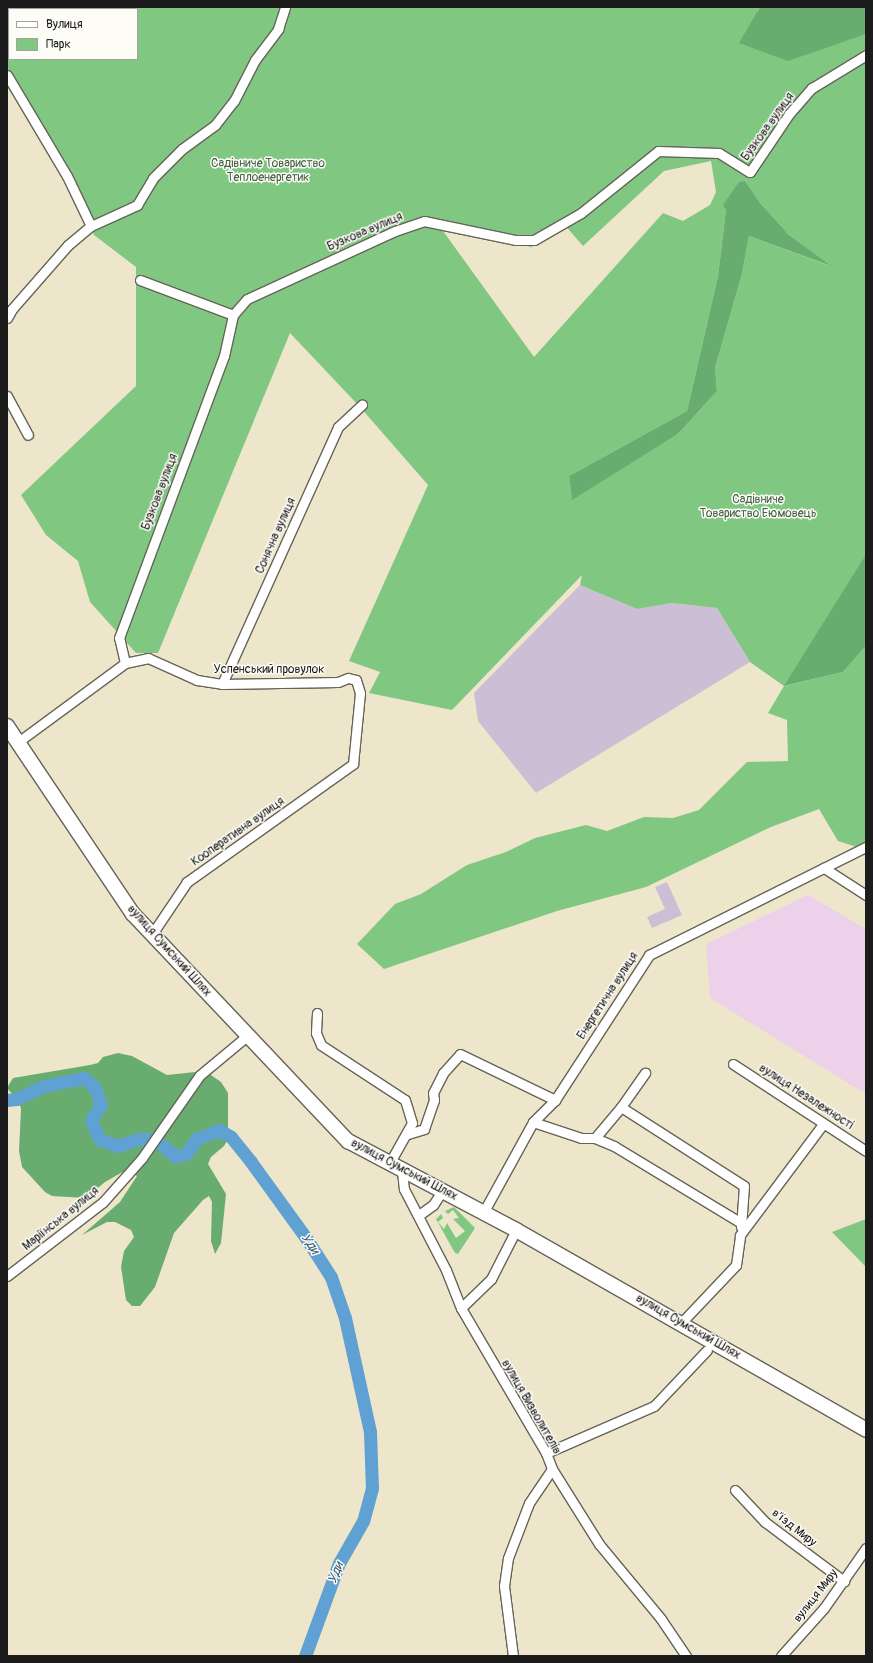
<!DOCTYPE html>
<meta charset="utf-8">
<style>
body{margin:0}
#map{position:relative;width:873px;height:1663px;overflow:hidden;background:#eee6ca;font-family:Pangolin,sans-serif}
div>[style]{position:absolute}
.built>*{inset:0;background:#edd0e9}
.industrial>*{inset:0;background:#ccbed4}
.green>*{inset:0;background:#80c782}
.forest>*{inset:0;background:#68ac70}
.river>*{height:13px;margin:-6.5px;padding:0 6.5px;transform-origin:6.5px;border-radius:6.5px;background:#5fa1d3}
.roads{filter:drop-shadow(1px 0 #666359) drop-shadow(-1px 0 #666359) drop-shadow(0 1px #666359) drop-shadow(0 -1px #666359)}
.street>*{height:9px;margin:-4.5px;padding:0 4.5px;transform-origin:4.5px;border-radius:4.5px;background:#fff}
.primary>*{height:14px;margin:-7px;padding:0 7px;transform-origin:7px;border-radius:7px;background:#fff}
span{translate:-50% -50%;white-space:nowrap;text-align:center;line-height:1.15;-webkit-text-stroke:3px #fdfcf7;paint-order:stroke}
.street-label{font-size:12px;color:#1c1c1c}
.park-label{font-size:12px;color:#446045}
.water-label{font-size:13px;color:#3e5e78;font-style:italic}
.frame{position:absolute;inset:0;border:8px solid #1c1c1c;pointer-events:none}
.legend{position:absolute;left:8px;top:8px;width:130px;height:52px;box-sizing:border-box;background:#fdfcf7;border:1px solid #a3a29f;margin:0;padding:5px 7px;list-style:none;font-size:12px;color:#1c1c1c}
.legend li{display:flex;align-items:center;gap:8px;height:20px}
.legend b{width:20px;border:1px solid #a3a29f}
</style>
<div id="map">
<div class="built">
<div style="clip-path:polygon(808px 895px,866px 929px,866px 1094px,710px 998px,706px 944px)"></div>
</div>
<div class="industrial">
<div style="clip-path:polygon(580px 585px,637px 609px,672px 603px,717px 608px,750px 662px,536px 793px,478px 721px,474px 693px)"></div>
<div style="clip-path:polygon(667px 882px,682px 915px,652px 928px,647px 917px,665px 909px,655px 887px)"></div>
</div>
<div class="green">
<div style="clip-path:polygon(evenodd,7px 7px,760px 7px,757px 11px,854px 37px,866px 34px,866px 554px,785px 686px,843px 672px,866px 646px,866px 850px,838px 841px,819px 809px,771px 827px,646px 887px,557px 911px,384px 969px,357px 944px,395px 904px,421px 894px,467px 865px,506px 852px,535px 838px,586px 825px,607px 831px,644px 817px,673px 818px,699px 810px,747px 762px,788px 761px,787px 720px,768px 713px,784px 686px,750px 662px,717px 608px,672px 603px,637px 609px,580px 585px,582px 575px,452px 710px,369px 693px,380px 672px,349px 661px,428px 485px,360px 407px,290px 333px,158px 653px,136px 653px,90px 602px,78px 561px,46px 535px,21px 495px,136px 386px,136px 267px,94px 235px,75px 179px,7px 69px,7px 53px,9px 50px,9px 59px,137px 59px,137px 9px,9px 9px,9px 36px,7px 7px,711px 161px,716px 192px,710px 205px,683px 221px,663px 213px,534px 357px,443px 231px,532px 247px,563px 223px,583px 246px,664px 171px,711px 161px,7px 7px,745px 181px,761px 204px,787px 233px,830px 266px,749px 236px,742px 274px,715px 368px,717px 391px,678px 434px,572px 499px,569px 476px,687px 411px,718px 276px,726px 210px,745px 181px)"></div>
<div style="clip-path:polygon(454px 1207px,475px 1228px,458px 1254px,455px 1253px,436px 1219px,441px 1214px,443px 1218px,438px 1222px,444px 1229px,447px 1223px,456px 1238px,465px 1231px,453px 1219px,459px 1218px,453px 1210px,448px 1214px,445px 1211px)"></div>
<div style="clip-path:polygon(866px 1219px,866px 1267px,832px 1232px)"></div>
</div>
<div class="forest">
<div style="clip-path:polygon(760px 7px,866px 7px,866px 34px,788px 61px,739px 43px)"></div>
<div style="clip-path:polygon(745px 181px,761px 204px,788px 234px,831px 266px,749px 236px,742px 274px,715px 368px,717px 391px,678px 434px,572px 500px,569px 476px,687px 411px,718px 276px,726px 210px,723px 205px,739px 182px)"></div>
<div style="clip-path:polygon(866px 554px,866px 646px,843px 672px,784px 686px)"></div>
<div style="clip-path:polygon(118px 1053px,132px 1056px,167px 1075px,205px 1071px,221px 1082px,228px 1093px,228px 1139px,224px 1146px,211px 1157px,208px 1164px,226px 1194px,221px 1243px,215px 1254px,211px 1241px,212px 1202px,209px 1196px,203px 1200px,174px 1233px,155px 1287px,140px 1306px,132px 1306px,126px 1300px,121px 1267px,124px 1251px,134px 1237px,131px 1230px,115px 1222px,107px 1222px,82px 1235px,120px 1202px,137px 1176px,126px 1170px,105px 1182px,86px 1198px,52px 1196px,45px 1192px,22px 1167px,19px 1151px,21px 1109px,19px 1102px,7px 1088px,13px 1078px,90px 1065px,98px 1063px,103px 1057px)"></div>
</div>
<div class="river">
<div style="left:7px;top:1100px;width:9px;rotate:-6deg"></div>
<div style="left:16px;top:1099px;width:31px;rotate:-25deg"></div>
<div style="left:44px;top:1086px;width:41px;rotate:-11.3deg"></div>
<div style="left:84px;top:1078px;width:15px;rotate:42deg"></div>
<div style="left:95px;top:1088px;width:18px;rotate:71deg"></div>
<div style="left:101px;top:1105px;width:18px;rotate:124deg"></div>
<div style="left:91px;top:1120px;width:21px;rotate:67deg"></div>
<div style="left:99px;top:1139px;width:19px;rotate:21deg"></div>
<div style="left:117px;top:1146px;width:23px;rotate:-18deg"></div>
<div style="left:139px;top:1139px;width:16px"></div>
<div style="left:155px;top:1139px;width:26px;rotate:40deg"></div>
<div style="left:175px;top:1156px;width:11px;rotate:-10deg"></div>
<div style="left:186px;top:1154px;width:18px;rotate:-56deg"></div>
<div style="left:196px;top:1139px;width:25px;rotate:-21deg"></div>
<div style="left:219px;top:1130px;width:14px;rotate:30deg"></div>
<div style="left:231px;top:1137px;width:32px;rotate:51deg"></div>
<div style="left:251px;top:1162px;width:94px;rotate:54.1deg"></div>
<div style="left:306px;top:1238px;width:46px;rotate:57.3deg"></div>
<div style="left:331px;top:1277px;width:43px;rotate:71.1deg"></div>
<div style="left:345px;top:1318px;width:117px;rotate:77.6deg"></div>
<div style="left:370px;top:1432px;width:56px;rotate:88deg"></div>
<div style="left:372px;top:1488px;width:34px;rotate:105deg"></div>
<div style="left:363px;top:1521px;width:48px;rotate:119.7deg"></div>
<div style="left:339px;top:1563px;width:99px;rotate:110.1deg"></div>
</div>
<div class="roads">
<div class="street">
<div style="left:7px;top:34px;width:5px;rotate:68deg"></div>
<div style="left:7px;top:53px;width:4px;rotate:-56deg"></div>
<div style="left:7px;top:75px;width:117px;rotate:59.3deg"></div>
<div style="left:67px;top:176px;width:55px;rotate:64.4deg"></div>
<div style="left:140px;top:280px;width:99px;rotate:20.6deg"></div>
<div style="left:7px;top:318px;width:10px;rotate:-61deg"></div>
<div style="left:12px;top:309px;width:85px;rotate:-48.8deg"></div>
<div style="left:68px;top:245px;width:30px;rotate:-40deg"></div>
<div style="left:91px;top:226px;width:51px;rotate:-24.5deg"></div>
<div style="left:137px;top:205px;width:31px;rotate:-59deg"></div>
<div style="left:153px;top:178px;width:41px;rotate:-45deg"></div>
<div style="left:182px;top:149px;width:41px;rotate:-36deg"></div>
<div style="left:215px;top:125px;width:31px;rotate:-52deg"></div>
<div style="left:234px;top:101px;width:46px;rotate:-62.9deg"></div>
<div style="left:255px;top:60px;width:39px;rotate:-53deg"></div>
<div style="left:278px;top:29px;width:23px;rotate:-72deg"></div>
<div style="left:7px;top:396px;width:44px;rotate:61.7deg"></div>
<div style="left:125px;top:663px;width:26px;rotate:-103deg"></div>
<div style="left:119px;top:638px;width:301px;rotate:-69.6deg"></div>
<div style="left:224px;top:356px;width:42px;rotate:-77.6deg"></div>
<div style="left:233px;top:315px;width:21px;rotate:-49deg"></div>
<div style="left:247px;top:299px;width:163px;rotate:-24.7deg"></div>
<div style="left:395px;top:231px;width:31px;rotate:-19deg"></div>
<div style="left:424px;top:221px;width:94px;rotate:11.7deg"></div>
<div style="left:516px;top:240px;width:18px"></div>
<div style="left:534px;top:240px;width:54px;rotate:-29.9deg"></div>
<div style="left:581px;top:213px;width:99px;rotate:-38.8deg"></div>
<div style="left:658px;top:151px;width:61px;rotate:1.9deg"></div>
<div style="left:719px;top:153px;width:36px;rotate:32deg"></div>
<div style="left:750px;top:172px;width:70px;rotate:-56.1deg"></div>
<div style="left:789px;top:114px;width:35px;rotate:-49deg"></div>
<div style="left:812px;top:88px;width:63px;rotate:-31.4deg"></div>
<div style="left:222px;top:684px;width:282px;rotate:-65.7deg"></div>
<div style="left:338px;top:427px;width:33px;rotate:-43deg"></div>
<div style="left:18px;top:742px;width:133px;rotate:-36.4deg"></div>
<div style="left:125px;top:663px;width:24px;rotate:-12deg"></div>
<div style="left:148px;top:658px;width:54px;rotate:24.2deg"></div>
<div style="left:197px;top:680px;width:25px;rotate:9deg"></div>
<div style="left:222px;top:684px;width:116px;rotate:-1deg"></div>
<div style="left:338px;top:682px;width:11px;rotate:-22deg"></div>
<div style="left:348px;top:678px;width:8px;rotate:14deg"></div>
<div style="left:356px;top:680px;width:14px;rotate:73deg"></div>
<div style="left:360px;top:693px;width:71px;rotate:95.6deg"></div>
<div style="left:353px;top:764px;width:204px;rotate:144.6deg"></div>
<div style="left:187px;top:882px;width:63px;rotate:123.9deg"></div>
<div style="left:824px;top:868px;width:50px;rotate:32.7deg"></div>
<div style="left:317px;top:1013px;width:20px;rotate:93deg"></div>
<div style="left:316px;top:1033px;width:13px;rotate:67deg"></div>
<div style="left:321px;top:1045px;width:100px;rotate:33.2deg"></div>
<div style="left:405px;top:1100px;width:24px;rotate:73deg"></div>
<div style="left:412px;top:1123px;width:47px;rotate:119.3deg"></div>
<div style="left:733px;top:1064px;width:159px;rotate:33.2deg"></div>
<div style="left:621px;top:1107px;width:146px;rotate:32.7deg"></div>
<div style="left:744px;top:1186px;width:41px;rotate:94.2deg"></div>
<div style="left:533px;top:1122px;width:51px;rotate:18.4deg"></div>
<div style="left:581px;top:1138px;width:14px"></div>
<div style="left:595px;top:1138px;width:21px;rotate:23deg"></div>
<div style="left:614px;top:1146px;width:149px;rotate:31.2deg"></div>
<div style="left:408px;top:1134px;width:17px;rotate:-17deg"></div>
<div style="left:424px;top:1129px;width:31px;rotate:-71deg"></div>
<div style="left:434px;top:1100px;width:7px;rotate:-98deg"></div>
<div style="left:433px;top:1093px;width:22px;rotate:-63deg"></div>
<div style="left:443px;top:1073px;width:25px;rotate:-48deg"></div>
<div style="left:460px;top:1054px;width:106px;rotate:25.8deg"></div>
<div style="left:595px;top:1138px;width:40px;rotate:-50deg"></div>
<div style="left:621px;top:1107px;width:42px;rotate:-54.8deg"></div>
<div style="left:402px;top:1171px;width:18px;rotate:84deg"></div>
<div style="left:404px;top:1189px;width:91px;rotate:62.6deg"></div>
<div style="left:446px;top:1270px;width:41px;rotate:68.5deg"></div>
<div style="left:461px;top:1308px;width:168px;rotate:59.6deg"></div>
<div style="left:546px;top:1453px;width:17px;rotate:69deg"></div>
<div style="left:552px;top:1469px;width:89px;rotate:57.9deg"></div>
<div style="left:599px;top:1544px;width:97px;rotate:50.4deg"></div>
<div style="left:661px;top:1619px;width:45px;rotate:56deg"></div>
<div style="left:483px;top:1213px;width:104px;rotate:-61.2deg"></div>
<div style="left:533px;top:1122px;width:31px;rotate:-45deg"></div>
<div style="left:555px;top:1100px;width:173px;rotate:-57deg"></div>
<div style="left:649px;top:955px;width:242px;rotate:-26.5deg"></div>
<div style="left:419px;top:1215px;width:17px;rotate:-36deg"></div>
<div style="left:433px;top:1205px;width:17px;rotate:-57deg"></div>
<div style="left:7px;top:1276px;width:121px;rotate:-37.6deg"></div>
<div style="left:103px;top:1202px;width:59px;rotate:-48.4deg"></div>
<div style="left:142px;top:1158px;width:101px;rotate:-55.1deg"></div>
<div style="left:200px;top:1075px;width:61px;rotate:-39.7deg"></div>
<div style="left:461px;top:1308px;width:42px;rotate:-44deg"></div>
<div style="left:491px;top:1279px;width:55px;rotate:-63deg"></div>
<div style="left:681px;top:1323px;width:80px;rotate:-46.5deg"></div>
<div style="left:736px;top:1265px;width:30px;rotate:-82deg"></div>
<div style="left:740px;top:1235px;width:139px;rotate:-53.2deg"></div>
<div style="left:546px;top:1453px;width:118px;rotate:-23.5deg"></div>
<div style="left:654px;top:1406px;width:77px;rotate:-46.6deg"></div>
<div style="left:735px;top:1490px;width:44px;rotate:46.8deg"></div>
<div style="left:765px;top:1522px;width:99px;rotate:36.8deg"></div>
<div style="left:513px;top:1656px;width:71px;rotate:-97.3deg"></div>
<div style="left:504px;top:1586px;width:28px;rotate:-82deg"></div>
<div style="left:508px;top:1558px;width:59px;rotate:-69.1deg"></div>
<div style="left:529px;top:1503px;width:41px;rotate:-55.9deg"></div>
<div style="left:781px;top:1656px;width:64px;rotate:-48.1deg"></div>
<div style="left:824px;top:1608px;width:73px;rotate:-55deg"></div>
</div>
<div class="primary">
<div style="left:7px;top:726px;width:226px;rotate:56.2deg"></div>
<div style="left:133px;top:914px;width:313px;rotate:46.6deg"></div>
<div style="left:348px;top:1141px;width:190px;rotate:27.9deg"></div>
<div style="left:516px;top:1230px;width:403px;rotate:29.7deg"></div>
</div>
</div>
<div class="street-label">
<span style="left:768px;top:127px;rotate:-54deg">Бузкова вулиця</span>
<span style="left:365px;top:232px;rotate:-23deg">Бузкова вулиця</span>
<span style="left:160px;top:492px;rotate:-69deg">Бузкова вулиця</span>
<span style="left:276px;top:536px;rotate:-66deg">Сонячна вулиця</span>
<span style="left:269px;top:670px">Успенський провулок</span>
<span style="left:238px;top:832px;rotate:-35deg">Кооперативна вулиця</span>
<span style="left:169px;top:951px;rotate:48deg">вулиця Сумський Шлях</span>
<span style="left:608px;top:996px;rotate:-57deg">Енергетична вулиця</span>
<span style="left:806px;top:1097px;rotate:33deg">вулиця Незалежності</span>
<span style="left:404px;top:1170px;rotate:28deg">вулиця Сумський Шлях</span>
<span style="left:61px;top:1219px;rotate:-39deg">Маріїнська вулиця</span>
<span style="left:688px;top:1327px;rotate:30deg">вулиця Сумський Шлях</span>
<span style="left:531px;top:1407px;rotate:60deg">вулиця Визволителів</span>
<span style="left:794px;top:1528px;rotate:38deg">в'їзд Миру</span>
<span style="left:816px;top:1596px;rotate:-52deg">вулиця Миру</span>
</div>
<div class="park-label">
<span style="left:268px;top:171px">Садівниче Товариство<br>Теплоенергетик</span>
<span style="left:758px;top:507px">Садівниче<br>Товариство Еюмовець</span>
</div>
<div class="water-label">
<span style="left:310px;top:1244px;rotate:56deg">Уди</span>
<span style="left:336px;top:1573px;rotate:-68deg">Уди</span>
</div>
<div class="frame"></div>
<ul class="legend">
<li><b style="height:5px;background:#fff"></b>Вулиця</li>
<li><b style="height:11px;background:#80c782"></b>Парк</li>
</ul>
</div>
